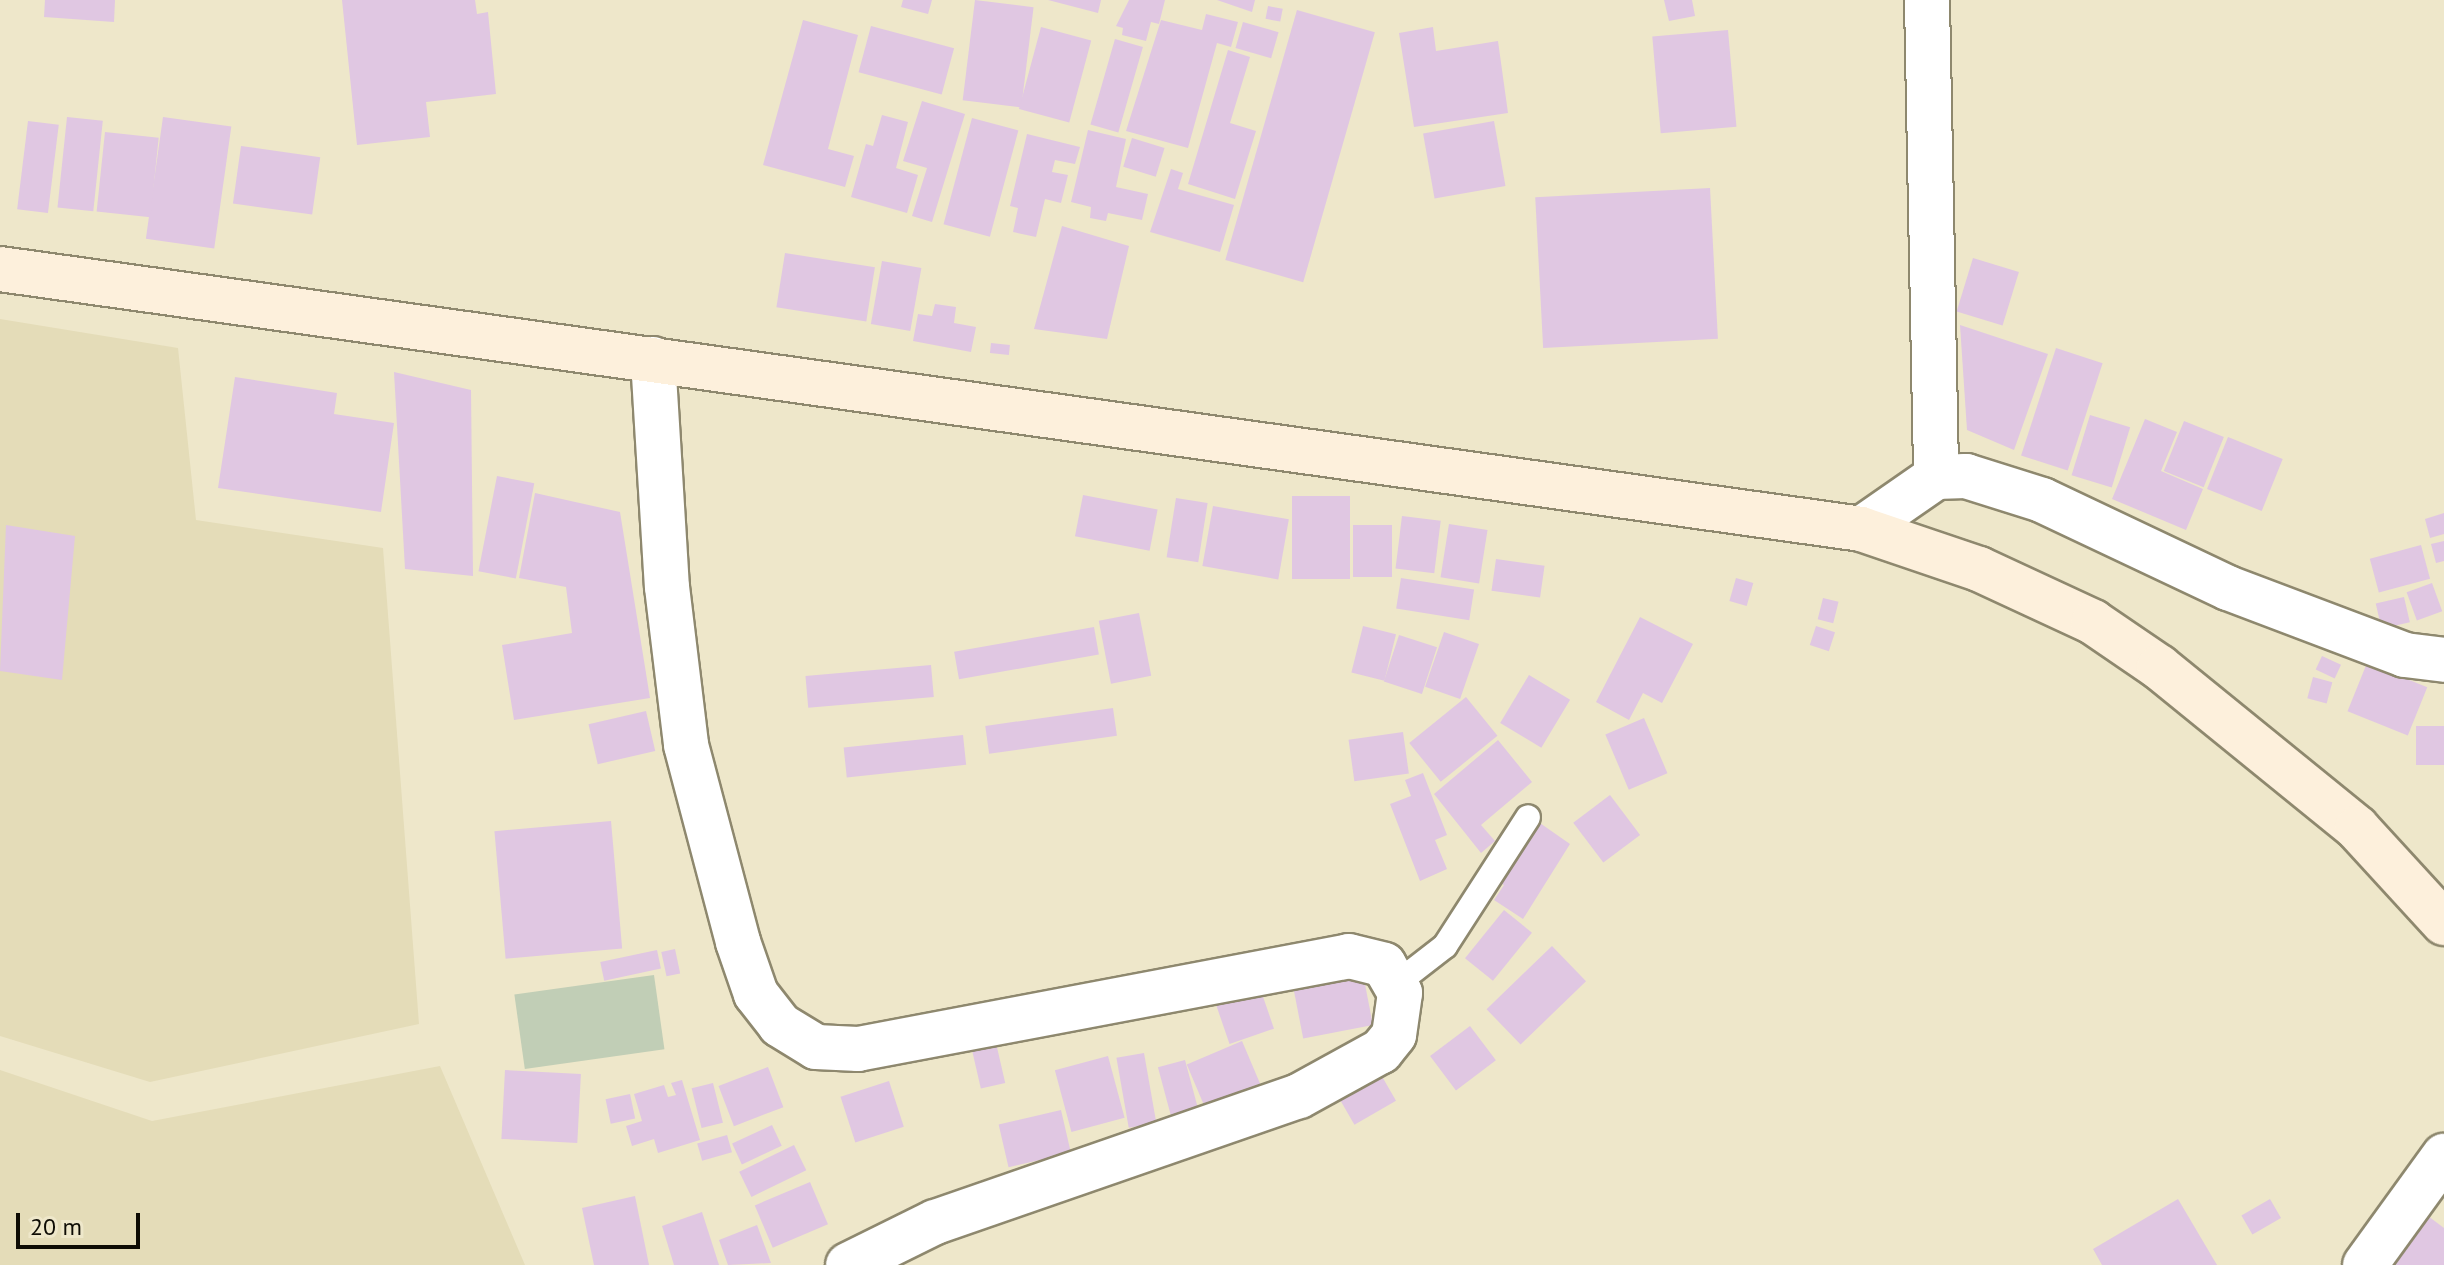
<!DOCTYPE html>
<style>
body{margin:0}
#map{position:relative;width:2444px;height:1265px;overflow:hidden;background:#eee7ca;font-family:"PT Sans",sans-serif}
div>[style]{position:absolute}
.built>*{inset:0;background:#e4dcb8}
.green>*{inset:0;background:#c1ceb6;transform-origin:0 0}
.building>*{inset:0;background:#e0c7e2;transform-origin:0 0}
.roads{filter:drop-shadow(2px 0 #8e886e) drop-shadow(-2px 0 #8e886e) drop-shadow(0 2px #8e886e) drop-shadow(0 -2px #8e886e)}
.service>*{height:24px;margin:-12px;padding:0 12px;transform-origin:12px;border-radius:12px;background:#fff}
.minor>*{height:44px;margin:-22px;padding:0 22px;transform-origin:22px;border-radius:22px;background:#fff}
.secondary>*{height:44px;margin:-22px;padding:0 22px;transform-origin:22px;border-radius:22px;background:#fdf0dc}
span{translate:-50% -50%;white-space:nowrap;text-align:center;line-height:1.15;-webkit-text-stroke:8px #eee7ca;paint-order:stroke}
.scale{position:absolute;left:16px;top:1213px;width:124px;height:36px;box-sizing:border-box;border:4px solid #0e0c04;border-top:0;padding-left:10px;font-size:24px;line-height:28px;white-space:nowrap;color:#0e0c04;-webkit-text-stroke:6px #eee7ca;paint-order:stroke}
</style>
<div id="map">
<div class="built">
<div style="clip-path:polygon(0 319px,178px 348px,196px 520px,383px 548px,419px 1024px,150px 1082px,0 1036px)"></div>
<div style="clip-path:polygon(440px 1066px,525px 1265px,0 1265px,0 1070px,152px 1121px)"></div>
</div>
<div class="green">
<div style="left:654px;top:975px;width:75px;height:141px;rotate:82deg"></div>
</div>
<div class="building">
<div style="clip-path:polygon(45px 0,115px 0,114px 22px,44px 17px)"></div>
<div style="clip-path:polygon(342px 0,475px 0,477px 14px,488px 12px,496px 94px,426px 102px,430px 137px,357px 145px)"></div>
<div style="clip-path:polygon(903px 0,932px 0,928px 14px,901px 7px)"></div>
<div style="left:975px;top:0;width:59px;height:101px;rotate:7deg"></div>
<div style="clip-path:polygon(1048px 0,1101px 0,1098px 13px)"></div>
<div style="clip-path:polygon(1129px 0,1165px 0,1159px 24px,1151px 22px,1146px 41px,1122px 35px,1123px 28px,1116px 26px)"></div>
<div style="clip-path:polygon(1217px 0,1255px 0,1252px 12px)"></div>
<div style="clip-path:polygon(1664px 0,1692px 0,1695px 16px,1669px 21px)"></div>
<div style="left:1268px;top:6px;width:15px;height:13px;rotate:11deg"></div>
<div style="left:1297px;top:10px;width:81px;height:260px;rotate:16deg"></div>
<div style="clip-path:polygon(1206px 14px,1238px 22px,1231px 47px,1217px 43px,1188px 148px,1126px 131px,1161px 20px,1202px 30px)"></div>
<div style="clip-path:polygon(803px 20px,858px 35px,828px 149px,854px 156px,845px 187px,763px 165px)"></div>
<div style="left:1243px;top:22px;width:37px;height:27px;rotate:16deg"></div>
<div style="left:871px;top:26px;width:86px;height:48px;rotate:15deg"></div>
<div style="left:1041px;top:27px;width:52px;height:85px;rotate:15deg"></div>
<div style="clip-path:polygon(1433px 27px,1436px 51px,1498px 41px,1508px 113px,1414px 127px,1399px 33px)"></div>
<div style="left:1728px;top:30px;width:97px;height:76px;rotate:85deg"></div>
<div style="left:1115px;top:39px;width:29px;height:89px;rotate:16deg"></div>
<div style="clip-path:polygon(1228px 50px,1250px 57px,1230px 123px,1256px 131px,1235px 199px,1188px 184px)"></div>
<div style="clip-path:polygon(922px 101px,965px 114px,932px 222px,912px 216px,927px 168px,903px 161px)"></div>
<div style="clip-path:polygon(882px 115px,908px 122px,896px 168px,918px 175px,907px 213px,851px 197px,866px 144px,873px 146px)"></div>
<div style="left:67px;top:117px;width:36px;height:91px;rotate:6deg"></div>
<div style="left:163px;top:117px;width:69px;height:123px;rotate:8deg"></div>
<div style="left:972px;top:118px;width:48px;height:110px;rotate:15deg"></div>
<div style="left:28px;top:121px;width:31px;height:89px;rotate:7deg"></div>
<div style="left:1494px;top:121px;width:66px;height:72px;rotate:80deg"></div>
<div style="clip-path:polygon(1088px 130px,1126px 139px,1116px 187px,1148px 194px,1142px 220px,1108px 213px,1106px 221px,1090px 218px,1091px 207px,1071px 202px)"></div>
<div style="left:105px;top:132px;width:54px;height:80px;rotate:6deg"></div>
<div style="clip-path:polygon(1027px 134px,1080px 147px,1075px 164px,1055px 160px,1052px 172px,1068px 175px,1061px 203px,1045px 199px,1036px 237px,1013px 232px,1018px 208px,1010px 206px)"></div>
<div style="left:1132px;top:138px;width:34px;height:30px;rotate:17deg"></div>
<div style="left:241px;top:146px;width:80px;height:58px;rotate:8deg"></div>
<div style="clip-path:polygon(1171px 169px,1183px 173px,1178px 189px,1234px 205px,1220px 252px,1150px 232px)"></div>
<div style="left:1710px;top:188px;width:151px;height:175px;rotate:87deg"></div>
<div style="clip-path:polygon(1062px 226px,1129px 246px,1107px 339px,1034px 329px)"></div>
<div style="left:785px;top:253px;width:91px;height:55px;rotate:9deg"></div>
<div style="left:1973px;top:258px;width:48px;height:56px;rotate:17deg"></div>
<div style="left:882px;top:261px;width:40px;height:64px;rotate:10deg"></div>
<div style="clip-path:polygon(935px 304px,956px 307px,954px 323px,976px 327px,971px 352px,913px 341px,918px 314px,932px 316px)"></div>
<div style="clip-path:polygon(1960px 325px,2048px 354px,2014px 450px,1967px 430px)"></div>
<div style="left:991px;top:343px;width:19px;height:10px;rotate:6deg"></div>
<div style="left:2056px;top:348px;width:49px;height:113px;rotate:18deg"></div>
<div style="clip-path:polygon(394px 372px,471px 390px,473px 576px,405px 569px)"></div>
<div style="clip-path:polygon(235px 377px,337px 393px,334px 414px,394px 423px,381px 512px,218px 488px)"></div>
<div style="left:2090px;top:415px;width:42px;height:63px;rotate:17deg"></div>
<div style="clip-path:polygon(2145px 419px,2177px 432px,2161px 471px,2203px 489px,2186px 530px,2112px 499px)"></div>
<div style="left:2184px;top:421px;width:43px;height:54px;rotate:22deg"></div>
<div style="left:2228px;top:437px;width:59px;height:56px;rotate:22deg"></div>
<div style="left:497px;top:476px;width:38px;height:97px;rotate:11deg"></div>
<div style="clip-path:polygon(535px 493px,620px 512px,650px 698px,514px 720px,502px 645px,572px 633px,566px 587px,519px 578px)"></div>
<div style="left:1083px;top:495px;width:76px;height:42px;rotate:11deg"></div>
<div style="left:1292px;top:496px;width:58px;height:83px"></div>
<div style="left:1176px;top:498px;width:32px;height:60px;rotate:9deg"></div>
<div style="left:1213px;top:506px;width:77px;height:61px;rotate:10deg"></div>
<div style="clip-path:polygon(2444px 513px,2444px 534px,2430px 538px,2425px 519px)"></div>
<div style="left:1402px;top:516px;width:39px;height:53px;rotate:7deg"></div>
<div style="left:1449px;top:524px;width:39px;height:54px;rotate:9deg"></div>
<div style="clip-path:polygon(6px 525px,75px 536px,62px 680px,0 671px)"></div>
<div style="left:1392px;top:525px;width:52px;height:39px;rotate:90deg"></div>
<div style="clip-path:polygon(2444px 541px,2444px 561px,2436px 563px,2431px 544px)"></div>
<div style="left:2421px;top:545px;width:35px;height:53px;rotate:75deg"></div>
<div style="left:1496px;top:559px;width:49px;height:32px;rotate:8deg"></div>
<div style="left:1401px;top:578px;width:74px;height:31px;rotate:9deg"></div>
<div style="left:1736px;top:578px;width:18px;height:24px;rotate:16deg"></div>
<div style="left:2432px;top:583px;width:30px;height:27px;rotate:70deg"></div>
<div style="left:2404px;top:597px;width:26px;height:29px;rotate:77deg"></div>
<div style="left:1823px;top:598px;width:16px;height:22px;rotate:14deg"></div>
<div style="left:1139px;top:613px;width:64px;height:41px;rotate:79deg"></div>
<div style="clip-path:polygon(1640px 617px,1693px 644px,1662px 703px,1643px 693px,1629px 720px,1596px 702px)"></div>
<div style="left:1363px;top:626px;width:34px;height:48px;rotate:14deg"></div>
<div style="left:1816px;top:626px;width:20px;height:20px;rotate:18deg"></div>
<div style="left:1094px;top:627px;width:28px;height:142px;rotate:80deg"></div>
<div style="left:1444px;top:632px;width:37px;height:58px;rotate:19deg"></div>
<div style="left:1399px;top:635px;width:40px;height:49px;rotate:18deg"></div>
<div style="left:2322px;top:656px;width:21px;height:15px;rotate:25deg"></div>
<div style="left:2367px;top:663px;width:65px;height:52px;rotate:22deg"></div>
<div style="left:931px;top:665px;width:32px;height:126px;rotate:85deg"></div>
<div style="left:1529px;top:675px;width:48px;height:56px;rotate:31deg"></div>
<div style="left:2313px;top:677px;width:20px;height:22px;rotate:15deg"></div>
<div style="left:1466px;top:697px;width:50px;height:73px;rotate:51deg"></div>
<div style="left:1113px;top:708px;width:28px;height:129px;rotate:82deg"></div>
<div style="left:646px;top:711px;width:41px;height:59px;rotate:77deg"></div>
<div style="left:1644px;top:718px;width:60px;height:42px;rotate:67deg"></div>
<div style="left:2444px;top:726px;width:39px;height:28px;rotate:90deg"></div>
<div style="left:1403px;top:732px;width:42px;height:55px;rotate:82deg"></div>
<div style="left:963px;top:735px;width:30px;height:120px;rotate:84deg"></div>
<div style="clip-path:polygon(1498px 740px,1532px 782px,1481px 825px,1495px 841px,1481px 853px,1434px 794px)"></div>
<div style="clip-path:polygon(1423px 773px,1447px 835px,1435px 840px,1447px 869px,1420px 881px,1390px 804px,1411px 796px,1405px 780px)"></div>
<div style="left:1610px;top:795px;width:50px;height:46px;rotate:53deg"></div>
<div style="left:611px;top:821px;width:128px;height:117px;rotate:85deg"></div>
<div style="clip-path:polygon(1537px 821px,1570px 844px,1523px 919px,1494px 900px,1504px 885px,1498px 882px)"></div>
<div style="left:1504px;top:910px;width:36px;height:62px;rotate:39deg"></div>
<div style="left:1552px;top:946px;width:49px;height:91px;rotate:46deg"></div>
<div style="left:675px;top:949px;width:25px;height:14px;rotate:78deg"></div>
<div style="left:657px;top:950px;width:19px;height:58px;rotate:78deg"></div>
<div style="left:1363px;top:974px;width:52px;height:71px;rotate:79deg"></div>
<div style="left:1260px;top:988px;width:43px;height:47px;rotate:71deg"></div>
<div style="left:1470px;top:1026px;width:43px;height:50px;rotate:53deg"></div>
<div style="left:1242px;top:1041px;width:54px;height:60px;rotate:67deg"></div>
<div style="left:996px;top:1043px;width:41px;height:25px;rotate:77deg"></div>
<div style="left:1144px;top:1053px;width:71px;height:28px;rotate:80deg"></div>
<div style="left:1108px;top:1056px;width:64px;height:55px;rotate:75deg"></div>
<div style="left:1185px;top:1060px;width:60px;height:28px;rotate:75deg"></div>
<div style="left:768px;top:1067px;width:43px;height:53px;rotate:69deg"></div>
<div style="left:505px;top:1070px;width:76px;height:69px;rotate:3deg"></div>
<div style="left:1380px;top:1073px;width:32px;height:48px;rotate:60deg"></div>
<div style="clip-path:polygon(682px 1080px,700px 1140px,658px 1153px,654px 1139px,632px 1146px,626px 1126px,642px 1121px,634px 1094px,664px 1085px,668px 1097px,676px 1095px,671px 1083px)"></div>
<div style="left:889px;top:1081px;width:48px;height:51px;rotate:72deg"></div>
<div style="left:713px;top:1083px;width:41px;height:22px;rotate:76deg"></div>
<div style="left:630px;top:1094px;width:25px;height:25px;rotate:78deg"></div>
<div style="left:1061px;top:1110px;width:44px;height:64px;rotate:77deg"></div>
<div style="left:772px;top:1125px;width:23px;height:44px;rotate:65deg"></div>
<div style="left:727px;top:1135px;width:18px;height:31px;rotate:74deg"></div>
<div style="left:794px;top:1145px;width:28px;height:61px;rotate:64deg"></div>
<div style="left:810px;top:1182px;width:46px;height:60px;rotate:67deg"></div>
<div style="clip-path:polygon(635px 1196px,649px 1265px,594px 1265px,582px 1208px)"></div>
<div style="clip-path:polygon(2178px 1199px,2217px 1265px,2102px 1265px,2093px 1249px)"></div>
<div style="left:2270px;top:1199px;width:22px;height:33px;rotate:60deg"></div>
<div style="clip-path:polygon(702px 1212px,719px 1265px,674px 1265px,662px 1226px)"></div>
<div style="clip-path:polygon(2428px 1216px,2444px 1228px,2444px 1265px,2389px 1265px)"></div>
<div style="clip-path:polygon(757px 1225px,771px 1263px,728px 1265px,719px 1240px)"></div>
</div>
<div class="roads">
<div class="service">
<div style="left:1396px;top:984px;width:62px;rotate:-37.8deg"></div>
<div style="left:1445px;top:946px;width:153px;rotate:-57.2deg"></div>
</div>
<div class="minor">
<div style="left:1927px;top:0;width:477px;rotate:88.9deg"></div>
<div style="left:653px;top:359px;width:228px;rotate:86.5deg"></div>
<div style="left:667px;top:587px;width:159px;rotate:83.1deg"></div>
<div style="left:686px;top:745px;width:204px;rotate:75.2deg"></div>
<div style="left:738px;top:942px;width:55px;rotate:70.9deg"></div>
<div style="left:756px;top:994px;width:39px;rotate:52deg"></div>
<div style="left:780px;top:1025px;width:42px;rotate:31.4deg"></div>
<div style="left:816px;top:1047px;width:42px;rotate:2.7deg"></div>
<div style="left:858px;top:1049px;width:500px;rotate:-10.7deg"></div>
<div style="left:1349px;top:956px;width:36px;rotate:14deg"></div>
<div style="left:1384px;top:965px;width:32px;rotate:60deg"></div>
<div style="left:1400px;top:993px;width:42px;rotate:98.1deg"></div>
<div style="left:1394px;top:1035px;width:21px;rotate:129deg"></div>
<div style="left:1381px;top:1051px;width:94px;rotate:151.2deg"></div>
<div style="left:1299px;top:1096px;width:385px;rotate:160.9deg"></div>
<div style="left:935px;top:1222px;width:97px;rotate:153.7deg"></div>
<div style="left:1861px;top:529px;width:91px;rotate:-34.7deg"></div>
<div style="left:1936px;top:477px;width:30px;rotate:-2deg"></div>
<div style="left:1966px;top:476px;width:80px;rotate:17.5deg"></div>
<div style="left:2042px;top:500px;width:206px;rotate:25.3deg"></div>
<div style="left:2228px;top:588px;width:189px;rotate:20.7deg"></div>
<div style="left:2405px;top:655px;width:39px;rotate:7deg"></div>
<div style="left:2365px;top:1265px;width:135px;rotate:-54.1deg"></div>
</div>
<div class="secondary">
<div style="left:0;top:269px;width:1879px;rotate:7.95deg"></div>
<div style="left:1861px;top:529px;width:125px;rotate:18.7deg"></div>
<div style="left:1979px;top:569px;width:126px;rotate:24.9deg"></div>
<div style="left:2093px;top:622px;width:80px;rotate:34.3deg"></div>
<div style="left:2159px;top:667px;width:255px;rotate:39.1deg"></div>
<div style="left:2357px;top:828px;width:129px;rotate:47.5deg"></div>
</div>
</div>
<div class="scale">20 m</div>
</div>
